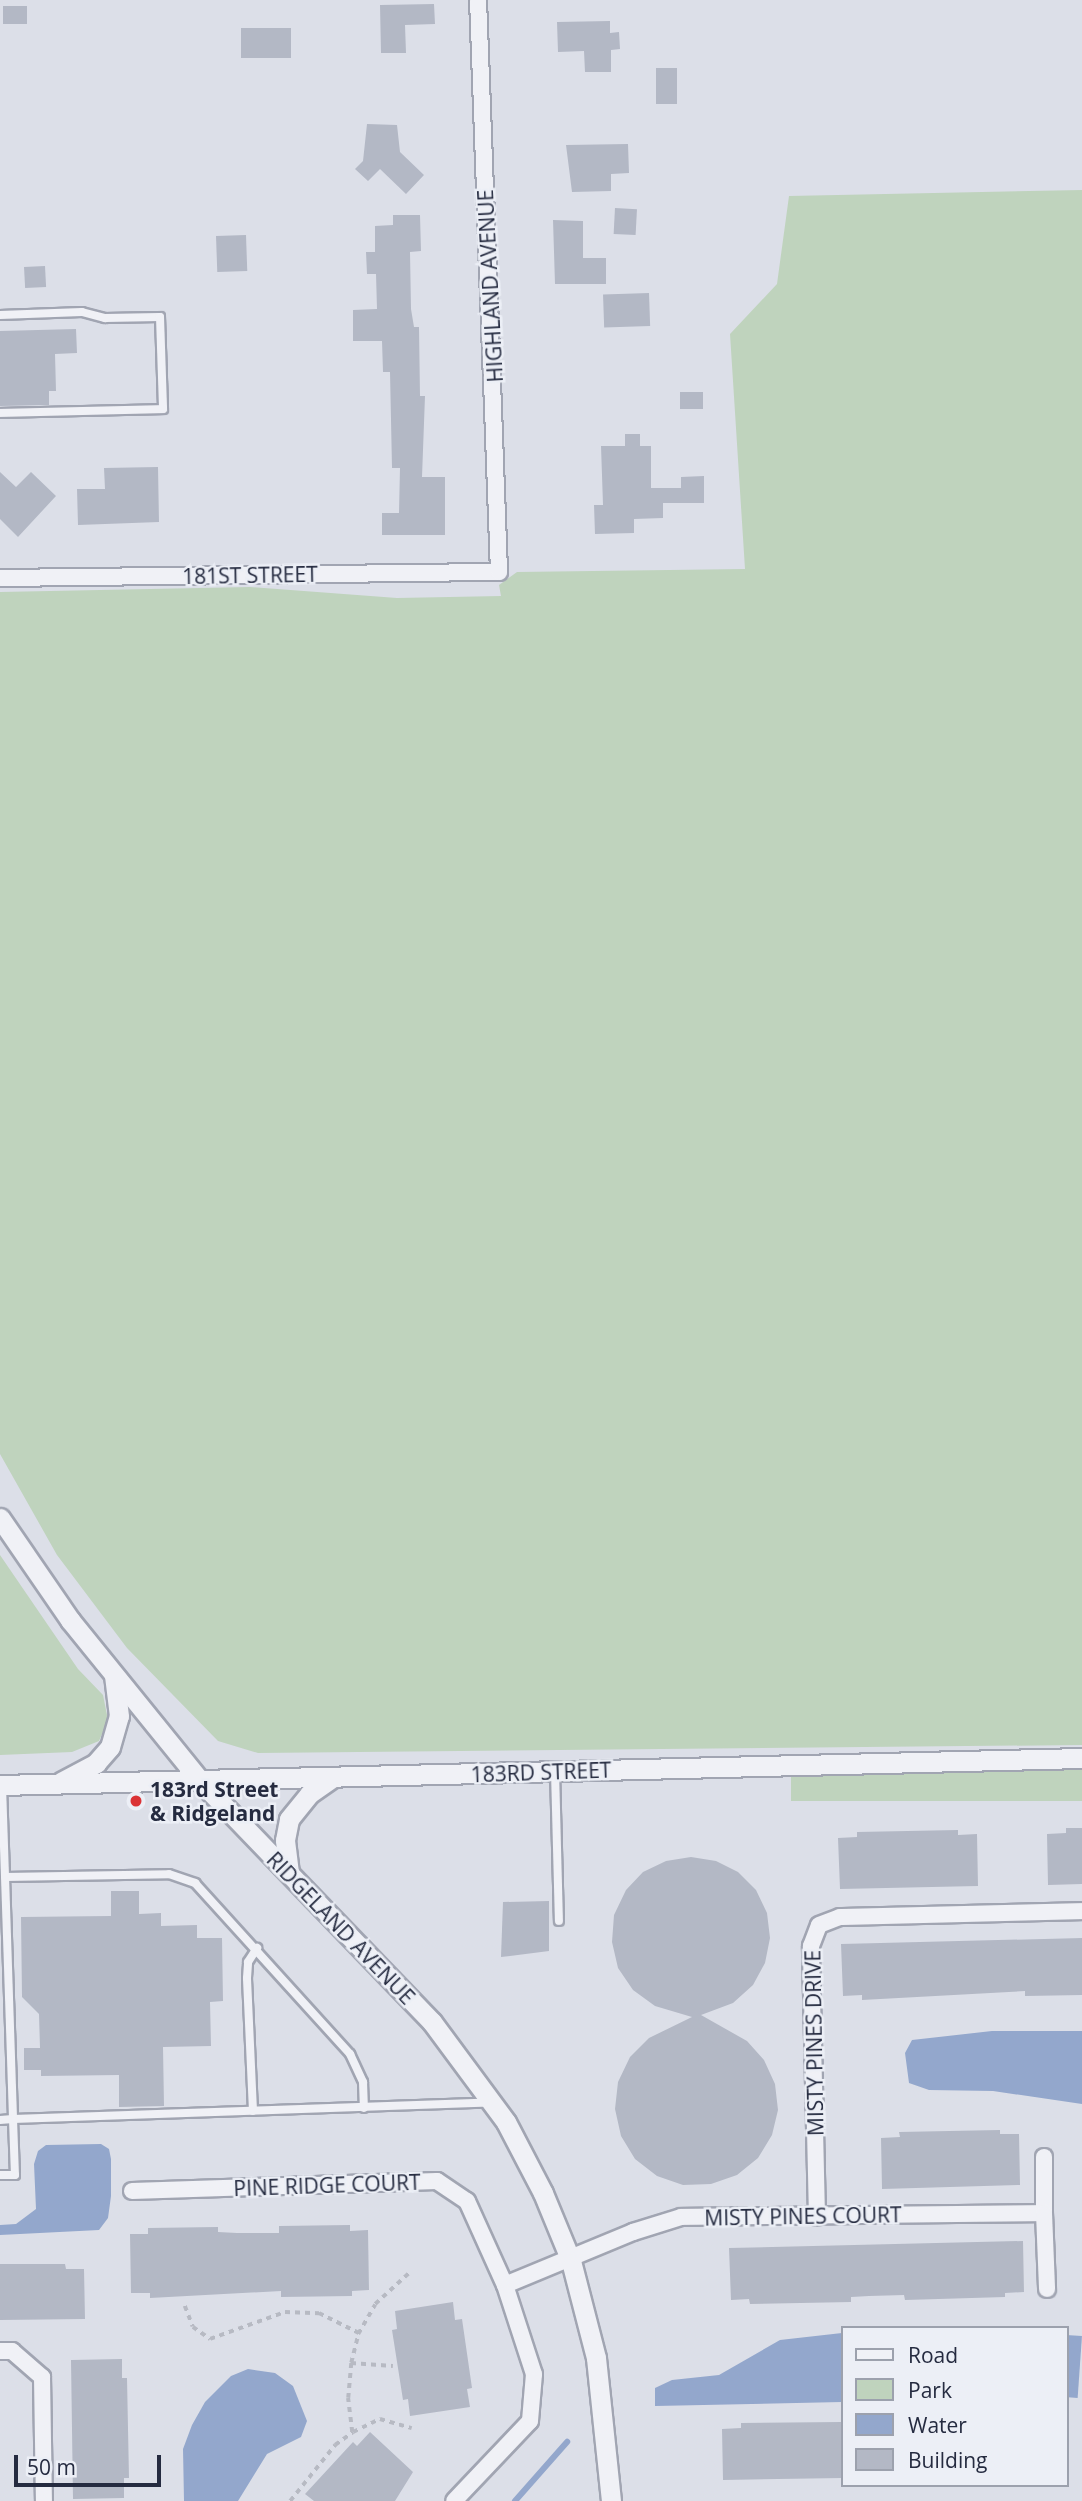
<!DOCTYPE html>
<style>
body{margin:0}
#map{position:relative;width:1082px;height:2501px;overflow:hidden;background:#dcdfe8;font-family:"Open Sans",sans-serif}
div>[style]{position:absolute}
.green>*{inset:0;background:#bfd3bd;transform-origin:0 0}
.water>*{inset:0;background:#93a7cc;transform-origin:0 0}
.stream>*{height:6px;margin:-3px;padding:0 3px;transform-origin:3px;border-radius:3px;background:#93a7cc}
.building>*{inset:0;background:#b3b8c5;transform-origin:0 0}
.path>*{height:3.5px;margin-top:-1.75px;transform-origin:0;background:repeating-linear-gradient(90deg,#b7bac3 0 5px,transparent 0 10px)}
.roads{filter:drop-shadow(2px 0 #a1a5b2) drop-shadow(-2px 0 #a1a5b2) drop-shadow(0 2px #a1a5b2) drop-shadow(0 -2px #a1a5b2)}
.service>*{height:8px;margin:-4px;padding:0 4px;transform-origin:4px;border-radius:4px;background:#f0f1f6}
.minor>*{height:16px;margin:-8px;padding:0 8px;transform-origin:8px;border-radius:8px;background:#f0f1f6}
.tertiary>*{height:19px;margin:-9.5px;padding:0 9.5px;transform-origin:9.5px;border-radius:9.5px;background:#f0f1f6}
.dots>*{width:19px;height:19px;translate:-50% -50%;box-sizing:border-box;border:4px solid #eceff6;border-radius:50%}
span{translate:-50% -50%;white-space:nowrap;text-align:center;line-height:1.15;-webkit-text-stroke:5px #eceff6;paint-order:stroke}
.street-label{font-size:21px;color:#252b40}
.poi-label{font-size:21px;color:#252b40;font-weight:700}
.left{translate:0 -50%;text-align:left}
.legend{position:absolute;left:841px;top:2326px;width:228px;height:161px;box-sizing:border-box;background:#eceff6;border:2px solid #9ca1ad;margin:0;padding:9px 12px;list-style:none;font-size:21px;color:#252b40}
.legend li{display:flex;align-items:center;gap:14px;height:35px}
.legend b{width:35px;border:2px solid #9ca1ad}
.scale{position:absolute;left:14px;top:2455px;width:147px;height:32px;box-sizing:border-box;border:4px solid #252b40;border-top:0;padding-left:9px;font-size:21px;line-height:24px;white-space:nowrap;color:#252b40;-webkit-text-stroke:5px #eceff6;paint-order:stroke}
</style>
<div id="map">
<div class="green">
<div style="clip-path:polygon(1082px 190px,1082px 1745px,258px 1753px,218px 1741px,127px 1648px,57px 1555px,0 1454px,0 592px,250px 587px,397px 598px,501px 596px,499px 585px,517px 572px,745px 569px,730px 334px,777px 284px,789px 196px)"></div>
<div style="clip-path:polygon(0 1555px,78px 1669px,103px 1695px,108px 1720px,99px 1741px,72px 1752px,0 1755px)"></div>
<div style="left:1082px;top:1770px;width:31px;height:291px;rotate:90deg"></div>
</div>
<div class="water">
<div style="clip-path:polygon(992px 2031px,1082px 2031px,1082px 2104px,993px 2091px,929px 2090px,909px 2083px,905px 2053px,912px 2040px)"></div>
<div style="clip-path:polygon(101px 2144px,109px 2149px,111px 2159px,111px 2196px,108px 2218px,99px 2230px,0 2235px,0 2225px,16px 2224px,36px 2209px,34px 2164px,38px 2151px,46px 2145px)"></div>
<div style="clip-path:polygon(842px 2333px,842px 2402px,655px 2406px,655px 2388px,672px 2380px,719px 2375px,780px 2340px)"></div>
<div style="left:1066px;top:2335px;width:16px;height:62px;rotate:4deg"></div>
<div style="clip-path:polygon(248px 2369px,275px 2373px,293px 2386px,307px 2421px,301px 2437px,267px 2454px,238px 2501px,184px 2501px,183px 2449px,192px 2425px,205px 2402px,231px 2376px)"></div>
</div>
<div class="stream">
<div style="left:515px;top:2501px;width:79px;rotate:-48.6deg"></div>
</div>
<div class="building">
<div style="clip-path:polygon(434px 4px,435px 24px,405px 25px,406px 53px,381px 53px,380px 5px)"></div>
<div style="left:3px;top:6px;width:24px;height:18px"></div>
<div style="clip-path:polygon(610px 21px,610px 33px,619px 32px,620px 49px,611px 50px,611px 72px,585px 72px,584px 51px,558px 52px,557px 22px)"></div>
<div style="left:291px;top:28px;width:30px;height:50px;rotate:90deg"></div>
<div style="left:656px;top:68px;width:21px;height:36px"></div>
<div style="clip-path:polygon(367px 124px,397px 125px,400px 152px,424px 175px,406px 194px,380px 169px,368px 181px,355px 169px,363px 161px)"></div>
<div style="clip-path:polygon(628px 144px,629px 173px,611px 174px,611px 191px,572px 192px,566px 145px)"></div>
<div style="left:615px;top:208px;width:22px;height:26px;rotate:3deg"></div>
<div style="clip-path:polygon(393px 215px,420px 215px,421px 251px,410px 252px,411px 309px,414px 327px,419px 327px,420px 396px,425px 396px,422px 477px,445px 477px,445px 535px,382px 535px,382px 513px,399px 513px,400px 468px,392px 468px,390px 372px,383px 372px,382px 341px,353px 341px,353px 310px,377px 309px,376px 274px,367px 274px,366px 252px,375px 252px,375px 226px,393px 225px)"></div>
<div style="clip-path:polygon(553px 220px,583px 221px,583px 258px,606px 258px,606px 284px,555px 284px)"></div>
<div style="left:246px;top:235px;width:36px;height:30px;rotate:88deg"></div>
<div style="left:45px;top:266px;width:21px;height:21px;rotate:87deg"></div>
<div style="left:649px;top:293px;width:33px;height:46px;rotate:88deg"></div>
<div style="clip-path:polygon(76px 329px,77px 353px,55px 354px,56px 391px,49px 391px,49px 405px,0 406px,0 331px)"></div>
<div style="left:680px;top:392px;width:23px;height:17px"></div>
<div style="clip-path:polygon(625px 434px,640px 434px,640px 446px,651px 446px,651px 488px,681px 488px,681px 477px,704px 476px,704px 503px,663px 503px,663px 518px,634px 519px,634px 533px,595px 534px,594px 505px,603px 505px,601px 446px,625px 446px)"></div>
<div style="clip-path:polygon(158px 467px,159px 522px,78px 525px,77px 489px,105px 489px,104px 468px)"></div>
<div style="clip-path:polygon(0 472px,16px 487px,31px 472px,56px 496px,18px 537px,0 519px)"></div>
<div style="clip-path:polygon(1066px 1828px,1082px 1828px,1082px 1884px,1048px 1885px,1047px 1834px,1066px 1833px)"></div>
<div style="clip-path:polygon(958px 1830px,958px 1835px,977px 1834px,978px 1886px,840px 1889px,838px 1838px,857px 1837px,857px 1832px)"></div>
<div style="clip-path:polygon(691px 1857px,716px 1861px,738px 1872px,756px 1890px,767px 1913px,770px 1938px,765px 1963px,753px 1985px,733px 2003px,701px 2015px,747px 2041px,764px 2060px,775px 2084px,778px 2110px,772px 2135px,758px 2158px,737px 2175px,711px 2184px,683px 2185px,657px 2176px,635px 2159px,621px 2136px,615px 2109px,618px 2082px,630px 2057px,649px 2038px,692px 2017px,655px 2006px,633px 1990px,618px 1968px,612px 1942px,614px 1915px,626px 1890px,643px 1872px,666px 1861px)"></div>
<div style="clip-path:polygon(111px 1891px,139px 1891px,139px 1914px,161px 1913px,161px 1926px,197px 1925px,197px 1938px,222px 1938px,223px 2001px,210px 2002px,211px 2046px,163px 2047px,164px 2106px,119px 2107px,119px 2075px,41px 2076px,41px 2070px,24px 2070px,24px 2048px,40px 2048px,39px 2014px,22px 1997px,21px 1917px,111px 1916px)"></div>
<div style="clip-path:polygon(549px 1901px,549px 1951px,501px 1957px,503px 1902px)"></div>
<div style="clip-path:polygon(1082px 1938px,1082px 1995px,1025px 1996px,1025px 1991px,862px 2000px,862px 1995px,843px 1996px,841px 1944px)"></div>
<div style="clip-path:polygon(1000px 2130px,1000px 2134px,1019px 2134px,1020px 2185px,882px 2189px,881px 2138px,900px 2137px,899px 2132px)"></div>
<div style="clip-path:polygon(350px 2225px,350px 2231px,368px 2230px,369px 2290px,352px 2291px,352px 2296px,281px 2297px,281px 2291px,150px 2298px,150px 2293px,131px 2293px,130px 2234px,148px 2234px,148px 2228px,218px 2227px,218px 2232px,237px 2233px,279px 2233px,279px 2226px)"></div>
<div style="clip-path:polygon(1023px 2241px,1024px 2292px,1005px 2293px,1005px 2297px,905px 2300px,904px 2295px,869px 2296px,851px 2297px,851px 2302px,750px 2304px,749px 2299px,731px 2300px,729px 2248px)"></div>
<div style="clip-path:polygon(0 2264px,65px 2264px,66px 2269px,84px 2269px,85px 2319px,0 2320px)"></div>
<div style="clip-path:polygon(453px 2302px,455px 2320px,462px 2319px,472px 2388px,467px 2389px,470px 2407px,410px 2416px,408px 2399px,403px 2400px,392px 2330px,397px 2329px,395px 2311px)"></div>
<div style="clip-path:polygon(122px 2359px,122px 2378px,127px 2378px,129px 2478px,124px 2478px,124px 2498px,73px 2499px,71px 2360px)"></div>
<div style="clip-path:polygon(842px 2422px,842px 2478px,723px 2480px,722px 2429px,741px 2428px,741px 2423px)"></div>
<div style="clip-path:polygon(370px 2432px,413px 2472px,395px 2501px,314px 2501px,305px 2494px,353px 2442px,357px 2446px)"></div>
</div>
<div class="path">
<div style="left:185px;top:2306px;width:22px;rotate:69deg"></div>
<div style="left:193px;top:2327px;width:21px;rotate:35deg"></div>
<div style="left:210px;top:2339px;width:80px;rotate:-19.8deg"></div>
<div style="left:285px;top:2312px;width:34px;rotate:2deg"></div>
<div style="left:319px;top:2313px;width:45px;rotate:26.6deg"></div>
<div style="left:351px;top:2363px;width:30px;rotate:-76deg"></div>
<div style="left:358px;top:2334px;width:34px;rotate:-60deg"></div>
<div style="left:375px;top:2304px;width:47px;rotate:-42.4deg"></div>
<div style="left:352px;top:2432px;width:34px;rotate:-97deg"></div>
<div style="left:348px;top:2398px;width:35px;rotate:-85deg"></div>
<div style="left:351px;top:2363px;width:42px;rotate:4.1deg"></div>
<div style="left:290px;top:2501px;width:72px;rotate:-51.2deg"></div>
<div style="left:335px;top:2445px;width:22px;rotate:-36deg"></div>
<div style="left:353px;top:2432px;width:30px;rotate:-26deg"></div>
<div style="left:380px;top:2419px;width:33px;rotate:16deg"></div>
</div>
<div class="roads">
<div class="service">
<div style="left:0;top:315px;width:82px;rotate:-2.1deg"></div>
<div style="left:82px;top:312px;width:24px;rotate:15deg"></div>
<div style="left:105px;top:318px;width:55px;rotate:-1deg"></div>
<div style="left:160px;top:317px;width:92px;rotate:88.1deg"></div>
<div style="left:163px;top:409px;width:163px;rotate:178.6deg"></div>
<div style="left:555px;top:1771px;width:150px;rotate:88.5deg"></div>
<div style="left:2px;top:1786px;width:333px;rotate:88.1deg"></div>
<div style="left:13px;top:2119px;width:476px;rotate:-2deg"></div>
<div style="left:5px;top:1877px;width:164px;rotate:-1deg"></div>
<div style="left:169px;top:1874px;width:28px;rotate:19deg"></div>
<div style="left:195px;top:1883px;width:231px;rotate:47.8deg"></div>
<div style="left:350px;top:2054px;width:31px;rotate:65deg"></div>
<div style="left:363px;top:2082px;width:26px;rotate:88deg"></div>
<div style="left:253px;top:2111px;width:133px;rotate:-92.6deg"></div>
<div style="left:247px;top:1978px;width:16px;rotate:-86deg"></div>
<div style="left:248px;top:1962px;width:17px;rotate:-57deg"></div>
<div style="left:0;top:2120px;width:13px;rotate:-4deg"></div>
<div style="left:13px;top:2119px;width:56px;rotate:88deg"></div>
<div style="left:15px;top:2175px;width:15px;rotate:180deg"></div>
</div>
<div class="minor">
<div style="left:0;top:578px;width:499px;rotate:-0.7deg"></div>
<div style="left:499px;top:572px;width:572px;rotate:-92.1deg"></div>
<div style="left:1044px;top:2157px;width:56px;rotate:90deg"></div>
<div style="left:132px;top:2191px;width:305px;rotate:-1.9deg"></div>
<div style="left:437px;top:2181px;width:36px;rotate:34deg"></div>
<div style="left:467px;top:2201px;width:92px;rotate:65.7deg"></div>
<div style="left:505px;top:2285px;width:94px;rotate:72deg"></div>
<div style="left:534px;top:2374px;width:47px;rotate:94.9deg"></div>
<div style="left:530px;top:2421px;width:110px;rotate:133.5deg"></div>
<div style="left:817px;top:2217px;width:271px;rotate:-91.3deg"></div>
<div style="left:811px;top:1946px;width:22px;rotate:-69deg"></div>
<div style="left:819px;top:1925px;width:22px;rotate:-21deg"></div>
<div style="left:840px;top:1917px;width:242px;rotate:-1.4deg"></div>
<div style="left:505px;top:2285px;width:139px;rotate:-22.5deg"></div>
<div style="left:633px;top:2232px;width:50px;rotate:-17.4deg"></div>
<div style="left:681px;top:2217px;width:363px;rotate:-0.6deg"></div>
<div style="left:1044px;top:2213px;width:76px;rotate:87.7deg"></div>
<div style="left:0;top:2351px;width:12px"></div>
<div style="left:12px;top:2351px;width:40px;rotate:41deg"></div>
<div style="left:42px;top:2377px;width:124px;rotate:89.1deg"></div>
</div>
<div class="tertiary">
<div style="left:0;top:1518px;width:124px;rotate:55.5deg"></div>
<div style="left:70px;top:1620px;width:208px;rotate:51deg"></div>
<div style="left:201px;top:1782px;width:333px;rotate:46.1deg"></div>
<div style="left:432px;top:2022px;width:124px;rotate:53.5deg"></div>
<div style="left:506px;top:2122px;width:80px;rotate:62.5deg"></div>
<div style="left:543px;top:2193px;width:74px;rotate:67.6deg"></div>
<div style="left:571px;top:2261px;width:100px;rotate:75.5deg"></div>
<div style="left:596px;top:2358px;width:144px;rotate:84deg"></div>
<div style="left:61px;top:1782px;width:40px;rotate:-28deg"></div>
<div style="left:96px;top:1763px;width:21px;rotate:-49deg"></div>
<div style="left:110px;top:1747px;width:32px;rotate:-74deg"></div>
<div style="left:119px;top:1716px;width:41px;rotate:-97deg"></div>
<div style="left:0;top:1785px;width:1082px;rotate:-1.43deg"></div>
<div style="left:289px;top:1873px;width:33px;rotate:-97deg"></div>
<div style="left:285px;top:1840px;width:21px;rotate:-79deg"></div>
<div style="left:289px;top:1819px;width:32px;rotate:-51deg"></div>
<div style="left:309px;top:1794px;width:28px;rotate:-35deg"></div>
</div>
</div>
<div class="dots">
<div style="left:136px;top:1801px;background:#db3336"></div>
</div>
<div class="street-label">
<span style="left:490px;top:286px;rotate:-93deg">HIGHLAND AVENUE</span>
<span style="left:250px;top:575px;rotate:-1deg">181ST STREET</span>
<span style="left:541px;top:1772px;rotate:-2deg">183RD STREET</span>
<span style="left:341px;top:1928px;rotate:46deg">RIDGELAND AVENUE</span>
<span style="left:814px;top:2043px;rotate:-91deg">MISTY PINES DRIVE</span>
<span style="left:327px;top:2185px;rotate:-2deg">PINE RIDGE COURT</span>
<span style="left:803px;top:2216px;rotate:-1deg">MISTY PINES COURT</span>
</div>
<div class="poi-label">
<span class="left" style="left:150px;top:1801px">183rd Street<br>&amp; Ridgeland</span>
</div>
<ul class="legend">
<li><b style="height:9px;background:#f0f1f6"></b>Road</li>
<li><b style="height:19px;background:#bfd3bd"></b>Park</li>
<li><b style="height:19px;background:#93a7cc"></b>Water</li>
<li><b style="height:19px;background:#b3b8c5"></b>Building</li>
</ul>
<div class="scale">50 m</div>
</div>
